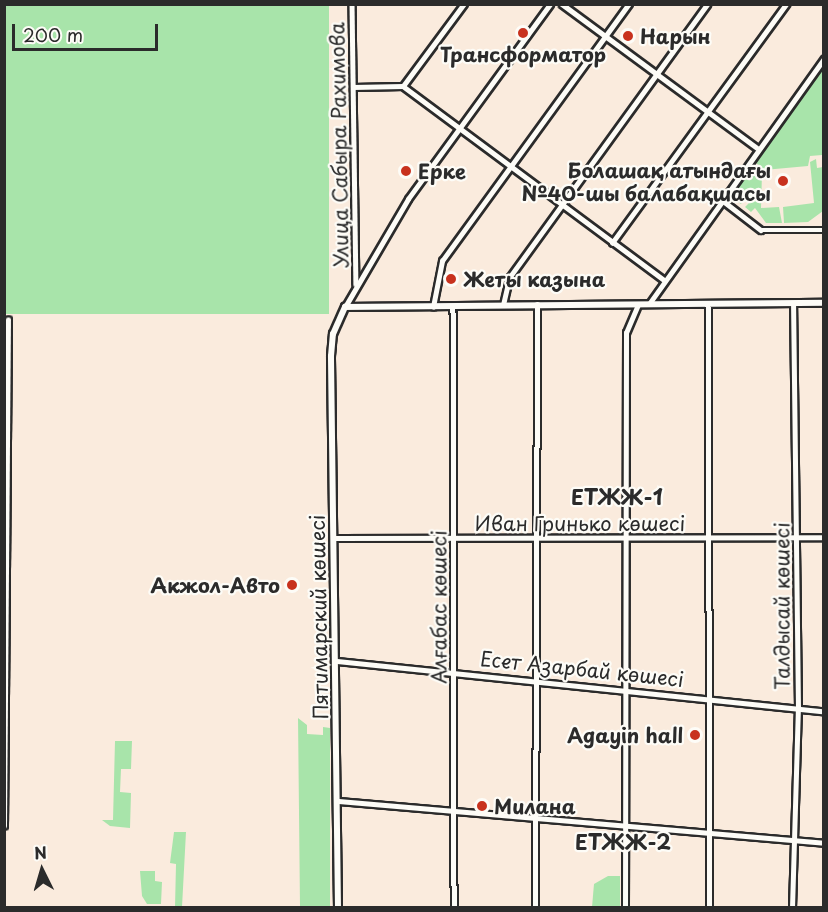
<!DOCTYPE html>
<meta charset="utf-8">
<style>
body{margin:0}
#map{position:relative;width:828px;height:912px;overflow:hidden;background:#faebdd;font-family:"Playpen Sans",sans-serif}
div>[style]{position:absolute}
.green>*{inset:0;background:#a8e4aa;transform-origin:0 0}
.roads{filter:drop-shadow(2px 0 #2b2b2b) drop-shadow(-2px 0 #2b2b2b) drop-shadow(0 2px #2b2b2b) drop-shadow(0 -2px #2b2b2b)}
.minor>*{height:4.5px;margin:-2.25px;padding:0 2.25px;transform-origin:2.25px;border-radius:2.25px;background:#fdfcf7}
.major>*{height:6px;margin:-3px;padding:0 3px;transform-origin:3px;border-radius:3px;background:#fdfcf7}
.dots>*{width:16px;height:16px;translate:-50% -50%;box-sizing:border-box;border:3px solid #fdfcf7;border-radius:50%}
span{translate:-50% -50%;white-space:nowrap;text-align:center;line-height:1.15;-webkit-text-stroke:4.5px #fdfcf7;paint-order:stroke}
.poi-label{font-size:20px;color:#2b2b2b;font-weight:700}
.left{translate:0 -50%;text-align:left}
.right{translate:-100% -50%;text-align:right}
.street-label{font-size:20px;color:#2b2b2b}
.neighbourhood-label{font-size:21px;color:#2b2b2b;font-weight:700}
.frame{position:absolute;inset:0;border:6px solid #2b2b2b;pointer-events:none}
.north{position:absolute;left:12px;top:840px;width:60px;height:60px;-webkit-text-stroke:4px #fdfcf7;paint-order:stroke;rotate:355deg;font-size:16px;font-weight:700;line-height:24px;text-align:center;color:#2b2b2b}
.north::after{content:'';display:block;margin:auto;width:21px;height:27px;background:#2b2b2b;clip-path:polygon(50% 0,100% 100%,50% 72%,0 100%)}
.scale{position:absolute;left:12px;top:24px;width:146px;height:27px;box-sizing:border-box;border:3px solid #2b2b2b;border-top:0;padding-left:8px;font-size:18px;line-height:21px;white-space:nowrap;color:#2b2b2b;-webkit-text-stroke:4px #fdfcf7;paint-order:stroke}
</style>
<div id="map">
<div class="green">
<div style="left:4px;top:5px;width:325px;height:309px"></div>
<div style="clip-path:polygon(823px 68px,823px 160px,822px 155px,810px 156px,808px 166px,764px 170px,755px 162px)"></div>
<div style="clip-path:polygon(816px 159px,817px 168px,823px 167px,823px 211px,808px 222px,784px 223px,783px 207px,814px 203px,810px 162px)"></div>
<div style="clip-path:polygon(754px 164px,762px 173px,761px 208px,779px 207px,782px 223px,766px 223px,755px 208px,751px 212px,745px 207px,750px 202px,746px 198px,741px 204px,737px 201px,741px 195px,731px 197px)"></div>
<div style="clip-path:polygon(298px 718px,307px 725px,307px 734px,323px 735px,323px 727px,330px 728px,330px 907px,300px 907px)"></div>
<div style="clip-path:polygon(115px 741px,132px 741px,131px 769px,121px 769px,120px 792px,131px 793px,130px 828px,110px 826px,102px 820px,113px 820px)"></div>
<div style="clip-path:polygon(174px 832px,186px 832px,182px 907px,175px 907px,176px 864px,170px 863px)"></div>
<div style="clip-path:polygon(140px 871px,155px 871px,155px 881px,162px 882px,161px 904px,147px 904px,142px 896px)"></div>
<div style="clip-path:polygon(608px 876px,620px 876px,620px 907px,592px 907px,594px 884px)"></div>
</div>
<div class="roads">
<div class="minor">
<div style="left:352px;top:4px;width:280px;rotate:89.2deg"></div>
<div style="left:562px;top:4px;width:242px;rotate:36.4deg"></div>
<div style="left:403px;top:86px;width:102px;rotate:-53.4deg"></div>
<div style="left:353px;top:87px;width:50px;rotate:-1.1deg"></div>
<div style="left:403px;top:86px;width:324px;rotate:36.6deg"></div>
<div style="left:722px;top:200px;width:49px;rotate:37.6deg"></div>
<div style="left:761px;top:230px;width:63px"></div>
<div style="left:612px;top:243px;width:296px;rotate:-53.9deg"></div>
<div style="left:649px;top:304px;width:301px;rotate:-54.5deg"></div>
<div style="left:708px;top:304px;width:604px;rotate:89.81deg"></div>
<div style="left:503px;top:305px;width:28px;rotate:-77deg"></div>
<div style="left:509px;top:278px;width:338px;rotate:-54.1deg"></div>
<div style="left:453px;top:306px;width:602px;rotate:89.9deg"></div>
<div style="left:345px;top:307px;width:125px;rotate:-59.7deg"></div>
<div style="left:408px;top:199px;width:241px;rotate:-53.9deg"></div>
<div style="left:433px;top:307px;width:47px;rotate:-78.9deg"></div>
<div style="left:442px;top:261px;width:318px;rotate:-54deg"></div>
<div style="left:336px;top:538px;width:488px;rotate:-0.1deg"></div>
<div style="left:337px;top:661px;width:490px;rotate:5.9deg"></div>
<div style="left:338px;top:801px;width:488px;rotate:4.9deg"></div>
<div style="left:4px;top:826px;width:506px;rotate:-89.55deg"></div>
<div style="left:535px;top:908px;width:603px;rotate:-89.81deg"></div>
<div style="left:625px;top:908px;width:575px;rotate:-89.9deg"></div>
<div style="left:626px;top:333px;width:30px;rotate:-67deg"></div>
<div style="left:792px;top:908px;width:200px;rotate:-88.3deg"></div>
<div style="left:798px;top:708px;width:404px;rotate:-90.7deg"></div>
</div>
<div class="major">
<div style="left:338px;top:908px;width:552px;rotate:-90.73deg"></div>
<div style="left:331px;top:356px;width:22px;rotate:-85deg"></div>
<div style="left:333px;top:334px;width:30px;rotate:-66deg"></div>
<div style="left:345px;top:307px;width:479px;rotate:-0.5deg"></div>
</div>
</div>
<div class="dots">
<div style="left:523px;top:33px;background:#c8321e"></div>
<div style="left:628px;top:36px;background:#c8321e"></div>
<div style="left:406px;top:171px;background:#c8321e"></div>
<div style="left:783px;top:181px;background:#c8321e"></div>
<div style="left:451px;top:279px;background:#c8321e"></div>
<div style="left:292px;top:585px;background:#c8321e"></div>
<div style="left:695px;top:735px;background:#c8321e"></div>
<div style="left:482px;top:806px;background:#c8321e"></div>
</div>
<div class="poi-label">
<span class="left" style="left:640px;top:36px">Нарын</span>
<span style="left:523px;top:54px">Трансформатор</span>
<span class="right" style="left:771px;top:182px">Болашақ атындағы<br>№40-шы балабақшасы</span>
<span class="left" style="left:418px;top:171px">Ерке</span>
<span class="left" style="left:463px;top:279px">Жеты казына</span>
<span class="right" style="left:280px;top:585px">Акжол-Авто</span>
<span class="right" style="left:683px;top:735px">Agayin hall</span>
<span class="left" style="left:494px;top:806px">Милана</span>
</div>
<div class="street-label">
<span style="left:339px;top:145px;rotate:-91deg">Улица Сабыра Рахимова</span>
<span style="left:580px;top:523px">Иван Гринько көшесі</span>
<span style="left:782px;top:606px;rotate:-90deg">Талдысай көшесі</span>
<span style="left:439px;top:607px;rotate:-90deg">Алғабас көшесі</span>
<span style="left:319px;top:617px;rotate:-91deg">Пятимарский көшесі</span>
<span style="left:582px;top:669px;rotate:6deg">Есет Азарбай көшесі</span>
</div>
<div class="neighbourhood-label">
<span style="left:617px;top:496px">ЕТЖЖ-1</span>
<span style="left:623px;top:841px">ЕТЖЖ-2</span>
</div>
<div class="frame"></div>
<div class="north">N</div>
<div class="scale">200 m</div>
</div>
